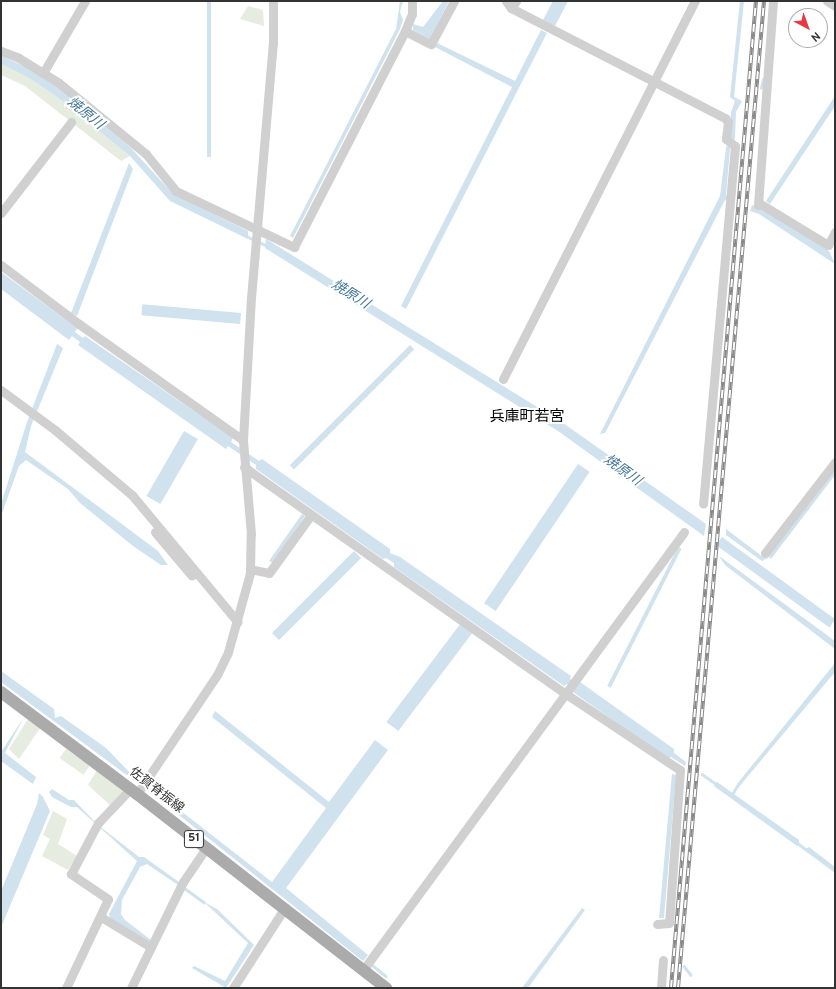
<!DOCTYPE html>
<meta charset="utf-8">
<style>
body{margin:0}
#map{position:relative;width:836px;height:989px;overflow:hidden;background:#fff;font-family:Overpass,"Noto Sans JP",sans-serif}
div>[style]{position:absolute}
.green>*{inset:0;background:#e6ecdf;transform-origin:0 0}
.water>*{inset:0;background:#cfe2ee;transform-origin:0 0}
.stream>*{height:2.5px;margin:-1.25px;padding:0 1.25px;transform-origin:1.25px;border-radius:1.25px;background:#cfe2ee}
.minor>*{height:9px;margin:-4.5px;padding:0 4.5px;transform-origin:4.5px;border-radius:4.5px;background:#d0d0d0}
.major>*{height:12px;margin:-6px;padding:0 6px;transform-origin:6px;border-radius:6px;background:#ababab}
.rail>*{height:4px;margin-top:-2px;transform-origin:0;background:repeating-linear-gradient(90deg,#fff 0 8px,#888 0 16px);box-sizing:border-box;border-block:1px solid #888}
span{translate:-50% -50%;white-space:nowrap;text-align:center;line-height:1.15;-webkit-text-stroke:4px #fff;paint-order:stroke}
.shield-label span{padding:1px 3px;background:#fff;border:1px solid;border-radius:3px;-webkit-text-stroke-width:0}
.shield-label{font-size:12px;color:#333;font-weight:700}
.street-label{font-size:13px;color:#333}
.water-label{font-size:14px;color:#3f7597;font-style:italic}
.quarter-label{font-size:15px;color:#000}
.frame{position:absolute;inset:0;border:2px solid #333;pointer-events:none}
.north{position:absolute;left:788px;top:8px;width:40px;height:40px;box-sizing:border-box;background:#fff;border:1px solid #adadad;border-radius:50%;rotate:139deg;font-size:11px;font-weight:700;line-height:16px;text-align:center;color:#333}
.north::after{content:'';display:block;margin:auto;width:14px;height:18px;background:#e63946;clip-path:polygon(50% 0,100% 100%,50% 72%,0 100%)}
</style>
<div id="map">
<div class="green">
<div style="clip-path:polygon(248px 6px,263px 10px,264px 26px,240px 19px)"></div>
<div style="clip-path:polygon(1px 64px,29px 78px,57px 97px,130px 156px,121px 161px,25px 86px,1px 75px)"></div>
<div style="clip-path:polygon(28px 719px,40px 728px,19px 759px,9px 749px)"></div>
<div style="left:66px;top:749px;width:29px;height:11px;rotate:35deg"></div>
<div style="clip-path:polygon(97px 770px,123px 791px,110px 805px,88px 785px)"></div>
<div style="clip-path:polygon(53px 811px,67px 819px,58px 844px,77px 856px,68px 870px,42px 856px,50px 839px,43px 835px)"></div>
</div>
<div class="water">
<div style="left:207px;top:1px;width:4px;height:156px"></div>
<div style="clip-path:polygon(400px 1px,403px 1px,400px 12px,403px 20px,400px 29px,293px 238px,290px 236px,396px 29px)"></div>
<div style="clip-path:polygon(443px 1px,449px 1px,430px 39px,413px 30px,413px 24px,423px 27px)"></div>
<div style="clip-path:polygon(553px 1px,568px 1px,555px 26px,543px 20px)"></div>
<div style="clip-path:polygon(740px 1px,744px 1px,734px 97px,742px 101px,736px 112px,735px 138px,730px 149px,726px 195px,734px 204px,725px 200px,605px 433px,600px 434px,720px 196px,726px 148px,730px 138px,731px 112px,735px 101px,730px 97px)"></div>
<div style="clip-path:polygon(541px 30px,547px 33px,406px 309px,401px 306px,512px 87px,435px 47px,437px 43px,515px 81px)"></div>
<div style="clip-path:polygon(1px 56px,31px 69px,58px 87px,131px 148px,173px 194px,248px 231px,248px 239px,170px 201px,130px 156px,57px 97px,29px 78px,1px 64px)"></div>
<div style="clip-path:polygon(835px 96px,835px 106px,770px 204px,766px 201px)"></div>
<div style="clip-path:polygon(129px 163px,133px 169px,77px 316px,71px 313px)"></div>
<div style="clip-path:polygon(752px 205px,764px 209px,829px 251px,835px 264px,759px 214px,750px 211px)"></div>
<div style="clip-path:polygon(266px 239px,563px 423px,706px 524px,704px 536px,558px 431px,265px 248px)"></div>
<div style="clip-path:polygon(1px 272px,77px 328px,75px 332px,83px 338px,85px 336px,233px 438px,231px 442px,259px 461px,262px 459px,390px 549px,390px 553px,400px 557px,571px 676px,570px 679px,578px 684px,580px 682px,674px 749px,674px 753px,686px 762px,685px 766px,671px 757px,668px 759px,573px 692px,574px 689px,567px 684px,564px 686px,394px 567px,394px 563px,386px 558px,383px 559px,256px 469px,256px 465px,228px 446px,226px 449px,78px 345px,80px 342px,72px 336px,69px 340px,1px 289px)"></div>
<div style="left:241px;top:313px;width:11px;height:99px;rotate:95deg"></div>
<div style="clip-path:polygon(57px 344px,63px 348px,31px 426px,25px 452px,158px 551px,168px 565px,161px 565px,133px 546px,80px 503px,68px 489px,26px 460px,19px 466px,1px 516px,1px 504px,27px 422px)"></div>
<div style="left:410px;top:345px;width:6px;height:170px;rotate:45deg"></div>
<div style="left:184px;top:431px;width:16px;height:75px;rotate:30deg"></div>
<div style="left:578px;top:464px;width:14px;height:168px;rotate:34deg"></div>
<div style="clip-path:polygon(835px 467px,835px 475px,771px 559px,769px 557px,762px 561px,726px 535px,726px 529px,763px 557px,769px 555px)"></div>
<div style="clip-path:polygon(302px 514px,305px 516px,273px 563px,269px 561px)"></div>
<div style="left:722px;top:537px;width:140px;height:10px;rotate:36deg"></div>
<div style="left:678px;top:547px;width:4px;height:156px;rotate:27deg"></div>
<div style="left:354px;top:551px;width:10px;height:116px;rotate:45deg"></div>
<div style="clip-path:polygon(719px 556px,835px 641px,835px 649px,725px 565px)"></div>
<div style="left:461px;top:623px;width:15px;height:124px;rotate:37deg"></div>
<div style="clip-path:polygon(835px 663px,835px 672px,738px 788px,737px 784px)"></div>
<div style="clip-path:polygon(1px 671px,54px 709px,55px 718px,61px 716px,106px 748px,133px 776px,154px 790px,272px 882px,326px 808px,212px 717px,215px 711px,329px 802px,375px 740px,388px 750px,286px 888px,368px 955px,363px 961px,155px 796px,1px 682px)"></div>
<div style="clip-path:polygon(24px 717px,5px 753px,36px 777px,33px 784px,1px 761px,1px 752px)"></div>
<div style="clip-path:polygon(672px 774px,676px 775px,664px 918px,659px 918px)"></div>
<div style="clip-path:polygon(717px 782px,799px 840px,799px 844px,797px 846px,714px 786px)"></div>
<div style="clip-path:polygon(52px 789px,69px 800px,74px 800px,98px 825px,139px 857px,144px 857px,179px 882px,178px 885px,147px 864px,140px 867px,122px 900px,121px 914px,125px 920px,151px 940px,151px 942px,110px 918px,109px 914px,137px 861px,77px 807px,71px 807px,52px 797px,49px 792px)"></div>
<div style="clip-path:polygon(39px 793px,43px 797px,50px 811px,2px 925px,1px 891px,37px 804px)"></div>
<div style="clip-path:polygon(809px 847px,835px 867px,835px 873px,804px 850px)"></div>
<div style="clip-path:polygon(204px 902px,217px 909px,254px 945px,226px 988px,192px 968px,194px 966px,225px 981px,248px 943px)"></div>
<div style="clip-path:polygon(582px 908px,585px 910px,528px 988px,522px 988px)"></div>
</div>
<div class="stream">
<div style="left:761px;top:88px;width:9px;rotate:-77deg"></div>
<div style="left:246px;top:236px;width:23px;rotate:25deg"></div>
<div style="left:702px;top:774px;width:19px;rotate:35deg"></div>
<div style="left:733px;top:793px;width:8px;rotate:-60deg"></div>
<div style="left:796px;top:842px;width:14px;rotate:36deg"></div>
<div style="left:183px;top:887px;width:26px;rotate:36deg"></div>
<div style="left:371px;top:964px;width:19px;rotate:39deg"></div>
<div style="left:684px;top:966px;width:11px;rotate:52deg"></div>
</div>
<div class="minor">
<div style="left:506px;top:1px;width:9px;rotate:54deg"></div>
<div style="left:511px;top:8px;width:9px;rotate:-54deg"></div>
<div style="left:827px;top:1px;width:9px;rotate:32deg"></div>
<div style="left:511px;top:8px;width:241px;rotate:27.2deg"></div>
<div style="left:725px;top:118px;width:5px;rotate:53deg"></div>
<div style="left:728px;top:122px;width:17px;rotate:97deg"></div>
<div style="left:726px;top:139px;width:11px;rotate:38deg"></div>
<div style="left:735px;top:146px;width:359px;rotate:95.1deg"></div>
<div style="left:405px;top:31px;width:29px;rotate:27deg"></div>
<div style="left:431px;top:44px;width:49px;rotate:-61.9deg"></div>
<div style="left:1px;top:51px;width:19px;rotate:21deg"></div>
<div style="left:19px;top:58px;width:47px;rotate:32deg"></div>
<div style="left:59px;top:83px;width:112px;rotate:39.2deg"></div>
<div style="left:146px;top:154px;width:48px;rotate:51deg"></div>
<div style="left:176px;top:191px;width:131px;rotate:25.4deg"></div>
<div style="left:294px;top:247px;width:243px;rotate:-62.8deg"></div>
<div style="left:405px;top:31px;width:18px;rotate:-68deg"></div>
<div style="left:412px;top:14px;width:13px;rotate:-90deg"></div>
<div style="left:43px;top:73px;width:83px;rotate:-59.7deg"></div>
<div style="left:759px;top:203px;width:81px;rotate:31.3deg"></div>
<div style="left:828px;top:245px;width:15px;rotate:-62deg"></div>
<div style="left:758px;top:205px;width:205px;rotate:-85.8deg"></div>
<div style="left:1px;top:213px;width:115px;rotate:-52.4deg"></div>
<div style="left:1px;top:265px;width:98px;rotate:37.1deg"></div>
<div style="left:79px;top:324px;width:201px;rotate:35.3deg"></div>
<div style="left:503px;top:379px;width:424px;rotate:-63.1deg"></div>
<div style="left:1px;top:390px;width:67px;rotate:36.5deg"></div>
<div style="left:55px;top:430px;width:101px;rotate:40.2deg"></div>
<div style="left:132px;top:495px;width:165px;rotate:50.2deg"></div>
<div style="left:244px;top:467px;width:394px;rotate:35.2deg"></div>
<div style="left:566px;top:694px;width:137px;rotate:33.7deg"></div>
<div style="left:680px;top:770px;width:153px;rotate:94.1deg"></div>
<div style="left:669px;top:923px;width:12px;rotate:175deg"></div>
<div style="left:155px;top:532px;width:57px;rotate:49.9deg"></div>
<div style="left:765px;top:553px;width:115px;rotate:-52.4deg"></div>
<div style="left:250px;top:569px;width:19px;rotate:12deg"></div>
<div style="left:269px;top:573px;width:72px;rotate:-54.1deg"></div>
<div style="left:137px;top:794px;width:143px;rotate:-56.1deg"></div>
<div style="left:217px;top:675px;width:25px;rotate:-64deg"></div>
<div style="left:228px;top:652px;width:82px;rotate:-74.4deg"></div>
<div style="left:250px;top:573px;width:39px;rotate:-89deg"></div>
<div style="left:251px;top:534px;width:94px;rotate:-94.9deg"></div>
<div style="left:243px;top:440px;width:142px;rotate:-86.8deg"></div>
<div style="left:251px;top:298px;width:256px;rotate:-85.1deg"></div>
<div style="left:273px;top:43px;width:42px;rotate:-90deg"></div>
<div style="left:101px;top:917px;width:58px;rotate:31deg"></div>
<div style="left:363px;top:970px;width:543px;rotate:-53.76deg"></div>
<div style="left:66px;top:988px;width:98px;rotate:-64.7deg"></div>
<div style="left:108px;top:899px;width:45px;rotate:-146deg"></div>
<div style="left:71px;top:874px;width:58px;rotate:-62.1deg"></div>
<div style="left:98px;top:823px;width:47px;rotate:-46.7deg"></div>
<div style="left:131px;top:988px;width:118px;rotate:-63.9deg"></div>
<div style="left:183px;top:882px;width:41px;rotate:-55.9deg"></div>
<div style="left:233px;top:988px;width:94px;rotate:-57.2deg"></div>
<div style="left:661px;top:988px;width:28px;rotate:-86deg"></div>
</div>
<div class="major">
<div style="left:1px;top:692px;width:170px;rotate:36.9deg"></div>
<div style="left:137px;top:794px;width:316px;rotate:37.9deg"></div>
</div>
<div class="rail">
<div style="left:671px;top:988px;width:991px;rotate:-85.08deg"></div>
<div style="left:678px;top:988px;width:991px;rotate:-85.02deg"></div>
</div>
<div class="shield-label">
<span style="left:194px;top:839px">51</span>
</div>
<div class="street-label">
<span style="left:156px;top:791px;rotate:38deg">佐賀脊振線</span>
</div>
<div class="water-label">
<span style="left:85px;top:114px;rotate:39deg">焼原川</span>
<span style="left:350px;top:295px;rotate:32deg">焼原川</span>
<span style="left:622px;top:471px;rotate:36deg">焼原川</span>
</div>
<div class="quarter-label">
<span style="left:527px;top:418px">兵庫町若宮</span>
</div>
<div class="frame"></div>
<div class="north">N</div>
</div>
